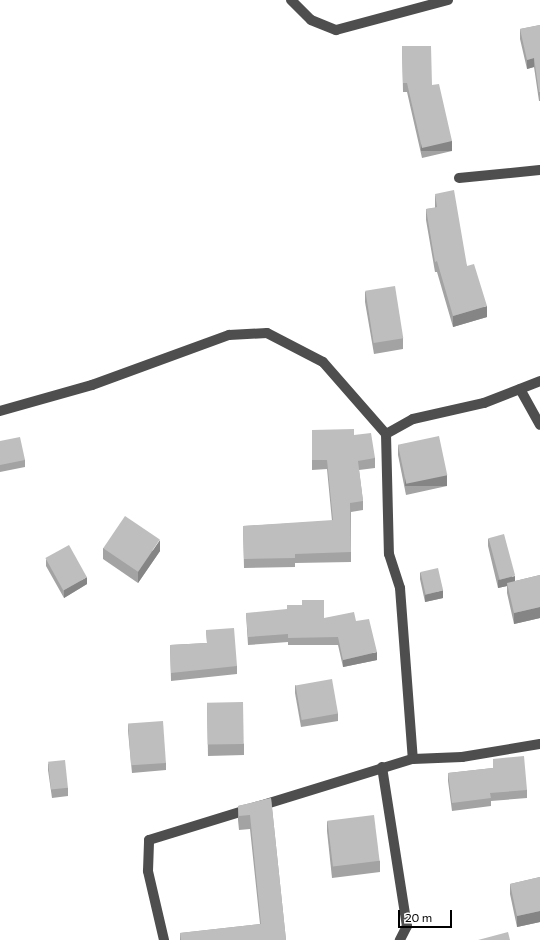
<!DOCTYPE html>
<style>
body{margin:0}
#map{position:relative;width:540px;height:940px;overflow:hidden;background:#fff;font-family:Commissioner,sans-serif}
div>[style]{position:absolute}
.minor>*{height:10px;margin:-5px;padding:0 5px;transform-origin:5px;border-radius:5px;background:#4e4e4e}
.wall>*{inset:0;background:#a3a3a3}
.shaded-wall>*{inset:0;background:#858585;transform-origin:0 0}
.building>*{inset:0;background:#bebebe;transform-origin:0 0}
span{translate:-50% -50%;white-space:nowrap;text-align:center;line-height:1.15;-webkit-text-stroke:3px #fff;paint-order:stroke}
.scale{position:absolute;left:398px;top:910px;width:54px;height:18px;box-sizing:border-box;border:2px solid #000;border-top:0;padding-left:5px;font-size:12px;line-height:14px;white-space:nowrap;color:#000;-webkit-text-stroke:3px #fff;paint-order:stroke}
</style>
<div id="map">
<div class="minor">
<div style="left:291px;top:0;width:28px;rotate:45deg"></div>
<div style="left:311px;top:20px;width:27px;rotate:22deg"></div>
<div style="left:336px;top:30px;width:116px;rotate:-15deg"></div>
<div style="left:459px;top:178px;width:81px;rotate:-5.6deg"></div>
<div style="left:520px;top:389px;width:41px;rotate:60.9deg"></div>
<div style="left:0;top:411px;width:96px;rotate:-15.8deg"></div>
<div style="left:92px;top:385px;width:146px;rotate:-20.1deg"></div>
<div style="left:229px;top:335px;width:38px;rotate:-3deg"></div>
<div style="left:267px;top:333px;width:63px;rotate:27.4deg"></div>
<div style="left:323px;top:362px;width:96px;rotate:48.8deg"></div>
<div style="left:386px;top:434px;width:120px;rotate:88.6deg"></div>
<div style="left:389px;top:554px;width:36px;rotate:72deg"></div>
<div style="left:400px;top:588px;width:171px;rotate:85.7deg"></div>
<div style="left:386px;top:434px;width:31px;rotate:-29deg"></div>
<div style="left:413px;top:419px;width:73px;rotate:-12.7deg"></div>
<div style="left:484px;top:403px;width:60px;rotate:-21.4deg"></div>
<div style="left:382px;top:767px;width:161px;rotate:81.1deg"></div>
<div style="left:407px;top:926px;width:16px;rotate:117deg"></div>
<div style="left:164px;top:940px;width:71px;rotate:-103.1deg"></div>
<div style="left:148px;top:871px;width:31px;rotate:-88deg"></div>
<div style="left:149px;top:840px;width:276px;rotate:-17.1deg"></div>
<div style="left:413px;top:759px;width:49px;rotate:-2.3deg"></div>
<div style="left:462px;top:757px;width:79px;rotate:-9.5deg"></div>
</div>
<div class="wall">
<div style="clip-path:polygon(540px 25px,540px 101px,539px 101px,534px 67px,527px 69px,520px 39px,520px 29px)"></div>
<div style="clip-path:polygon(402px 46px,432px 85px,452px 151px,422px 158px,407px 92px,403px 92px)"></div>
<div style="clip-path:polygon(435px 194px,467px 266px,487px 317px,453px 327px,437px 272px,435px 272px,426px 220px,426px 209px,435px 208px)"></div>
<div style="clip-path:polygon(365px 291px,403px 338px,403px 349px,374px 354px,365px 302px)"></div>
<div style="clip-path:polygon(312px 430px,354px 435px,375px 458px,375px 468px,359px 470px,363px 501px,363px 510px,351px 512px,351px 562px,295px 563px,295px 567px,244px 568px,243px 526px,332px 521px,327px 469px,312px 470px)"></div>
<div style="clip-path:polygon(0 441px,25px 460px,25px 467px,0 472px)"></div>
<div style="clip-path:polygon(398px 445px,447px 486px,406px 495px,398px 455px)"></div>
<div style="clip-path:polygon(488px 538px,515px 581px,540px 575px,540px 618px,514px 624px,507px 593px,507px 586px,498px 588px,488px 546px)"></div>
<div style="clip-path:polygon(103px 548px,160px 551px,138px 583px,103px 559px)"></div>
<div style="clip-path:polygon(46px 559px,87px 584px,64px 598px,46px 566px)"></div>
<div style="clip-path:polygon(420px 572px,443px 598px,425px 602px,420px 579px)"></div>
<div style="clip-path:polygon(246px 613px,324px 618px,356px 621px,377px 660px,343px 667px,338px 645px,288px 645px,288px 642px,248px 645px)"></div>
<div style="clip-path:polygon(206px 630px,237px 666px,237px 674px,171px 681px,170px 645px,207px 643px)"></div>
<div style="clip-path:polygon(295px 685px,338px 713px,338px 721px,301px 727px,295px 693px)"></div>
<div style="clip-path:polygon(207px 704px,244px 744px,244px 755px,208px 756px)"></div>
<div style="clip-path:polygon(128px 724px,166px 763px,166px 770px,132px 773px,128px 731px)"></div>
<div style="clip-path:polygon(493px 759px,527px 790px,527px 798px,491px 801px,491px 806px,452px 811px,448px 781px,448px 773px,493px 768px)"></div>
<div style="clip-path:polygon(48px 763px,68px 788px,68px 796px,52px 798px,48px 770px)"></div>
<div style="clip-path:polygon(271px 798px,286px 940px,180px 940px,180px 933px,260px 924px,250px 829px,239px 830px,238px 820px,238px 806px)"></div>
<div style="clip-path:polygon(327px 821px,380px 861px,380px 872px,332px 878px,327px 831px)"></div>
<div style="clip-path:polygon(540px 877px,540px 922px,517px 927px,510px 894px,510px 884px)"></div>
</div>
<div class="shaded-wall">
<div style="clip-path:polygon(534px 58px,534px 67px,527px 69px,527px 60px)"></div>
<div style="left:452px;top:141px;width:10px;height:31px;rotate:90deg"></div>
<div style="clip-path:polygon(487px 306px,487px 317px,453px 327px,453px 316px)"></div>
<div style="left:447px;top:475px;width:11px;height:42px;rotate:90deg"></div>
<div style="clip-path:polygon(160px 540px,160px 551px,138px 583px,138px 572px)"></div>
<div style="clip-path:polygon(515px 576px,515px 584px,507px 583px,507px 586px,498px 588px,498px 580px)"></div>
<div style="clip-path:polygon(87px 577px,87px 584px,64px 598px,64px 590px)"></div>
<div style="clip-path:polygon(443px 590px,443px 598px,425px 602px,425px 595px)"></div>
<div style="clip-path:polygon(540px 607px,540px 618px,514px 624px,514px 613px)"></div>
<div style="clip-path:polygon(377px 652px,377px 660px,343px 667px,343px 660px)"></div>
<div style="clip-path:polygon(540px 911px,540px 922px,517px 927px,517px 916px)"></div>
</div>
<div class="building">
<div style="clip-path:polygon(540px 25px,540px 92px,539px 92px,534px 58px,527px 60px,520px 29px)"></div>
<div style="clip-path:polygon(402px 46px,431px 46px,432px 85px,439px 84px,452px 141px,422px 148px,407px 83px,403px 83px)"></div>
<div style="clip-path:polygon(454px 190px,467px 266px,474px 264px,487px 306px,453px 316px,437px 261px,435px 262px,426px 209px,437px 207px,435px 194px)"></div>
<div style="left:395px;top:286px;width:53px;height:30px;rotate:81deg"></div>
<div style="clip-path:polygon(354px 429px,354px 435px,371px 433px,375px 458px,358px 461px,363px 501px,350px 503px,351px 552px,295px 554px,295px 558px,244px 559px,243px 526px,333px 520px,327px 460px,312px 460px,312px 430px)"></div>
<div style="left:439px;top:436px;width:40px;height:42px;rotate:78deg"></div>
<div style="clip-path:polygon(20px 437px,25px 460px,0 465px,0 441px)"></div>
<div style="left:125px;top:516px;width:42px;height:39px;rotate:34deg"></div>
<div style="left:504px;top:534px;width:43px;height:16px;rotate:75deg"></div>
<div style="left:69px;top:545px;width:37px;height:27px;rotate:61deg"></div>
<div style="left:438px;top:568px;width:23px;height:18px;rotate:77deg"></div>
<div style="clip-path:polygon(540px 575px,540px 607px,514px 613px,507px 583px)"></div>
<div style="clip-path:polygon(302px 600px,324px 600px,324px 618px,354px 612px,356px 621px,369px 619px,377px 652px,343px 660px,338px 637px,288px 638px,288px 634px,248px 637px,246px 613px,287px 609px,287px 605px,302px 605px)"></div>
<div style="clip-path:polygon(234px 628px,237px 666px,171px 673px,170px 645px,207px 643px,206px 630px)"></div>
<div style="left:332px;top:679px;width:35px;height:37px;rotate:80deg"></div>
<div style="left:243px;top:702px;width:42px;height:36px;rotate:89deg"></div>
<div style="left:163px;top:721px;width:42px;height:35px;rotate:86deg"></div>
<div style="clip-path:polygon(524px 756px,527px 790px,490px 793px,491px 798px,452px 803px,448px 773px,493px 768px,493px 759px)"></div>
<div style="left:65px;top:760px;width:28px;height:17px;rotate:84deg"></div>
<div style="clip-path:polygon(271px 798px,286px 940px,181px 940px,180px 933px,261px 924px,250px 815px,239px 816px,238px 806px)"></div>
<div style="left:374px;top:815px;width:46px;height:47px;rotate:83deg"></div>
<div style="clip-path:polygon(540px 877px,540px 911px,517px 916px,510px 884px)"></div>
<div style="clip-path:polygon(508px 932px,510px 940px,478px 940px)"></div>
</div>
<div class="scale">20 m</div>
</div>
